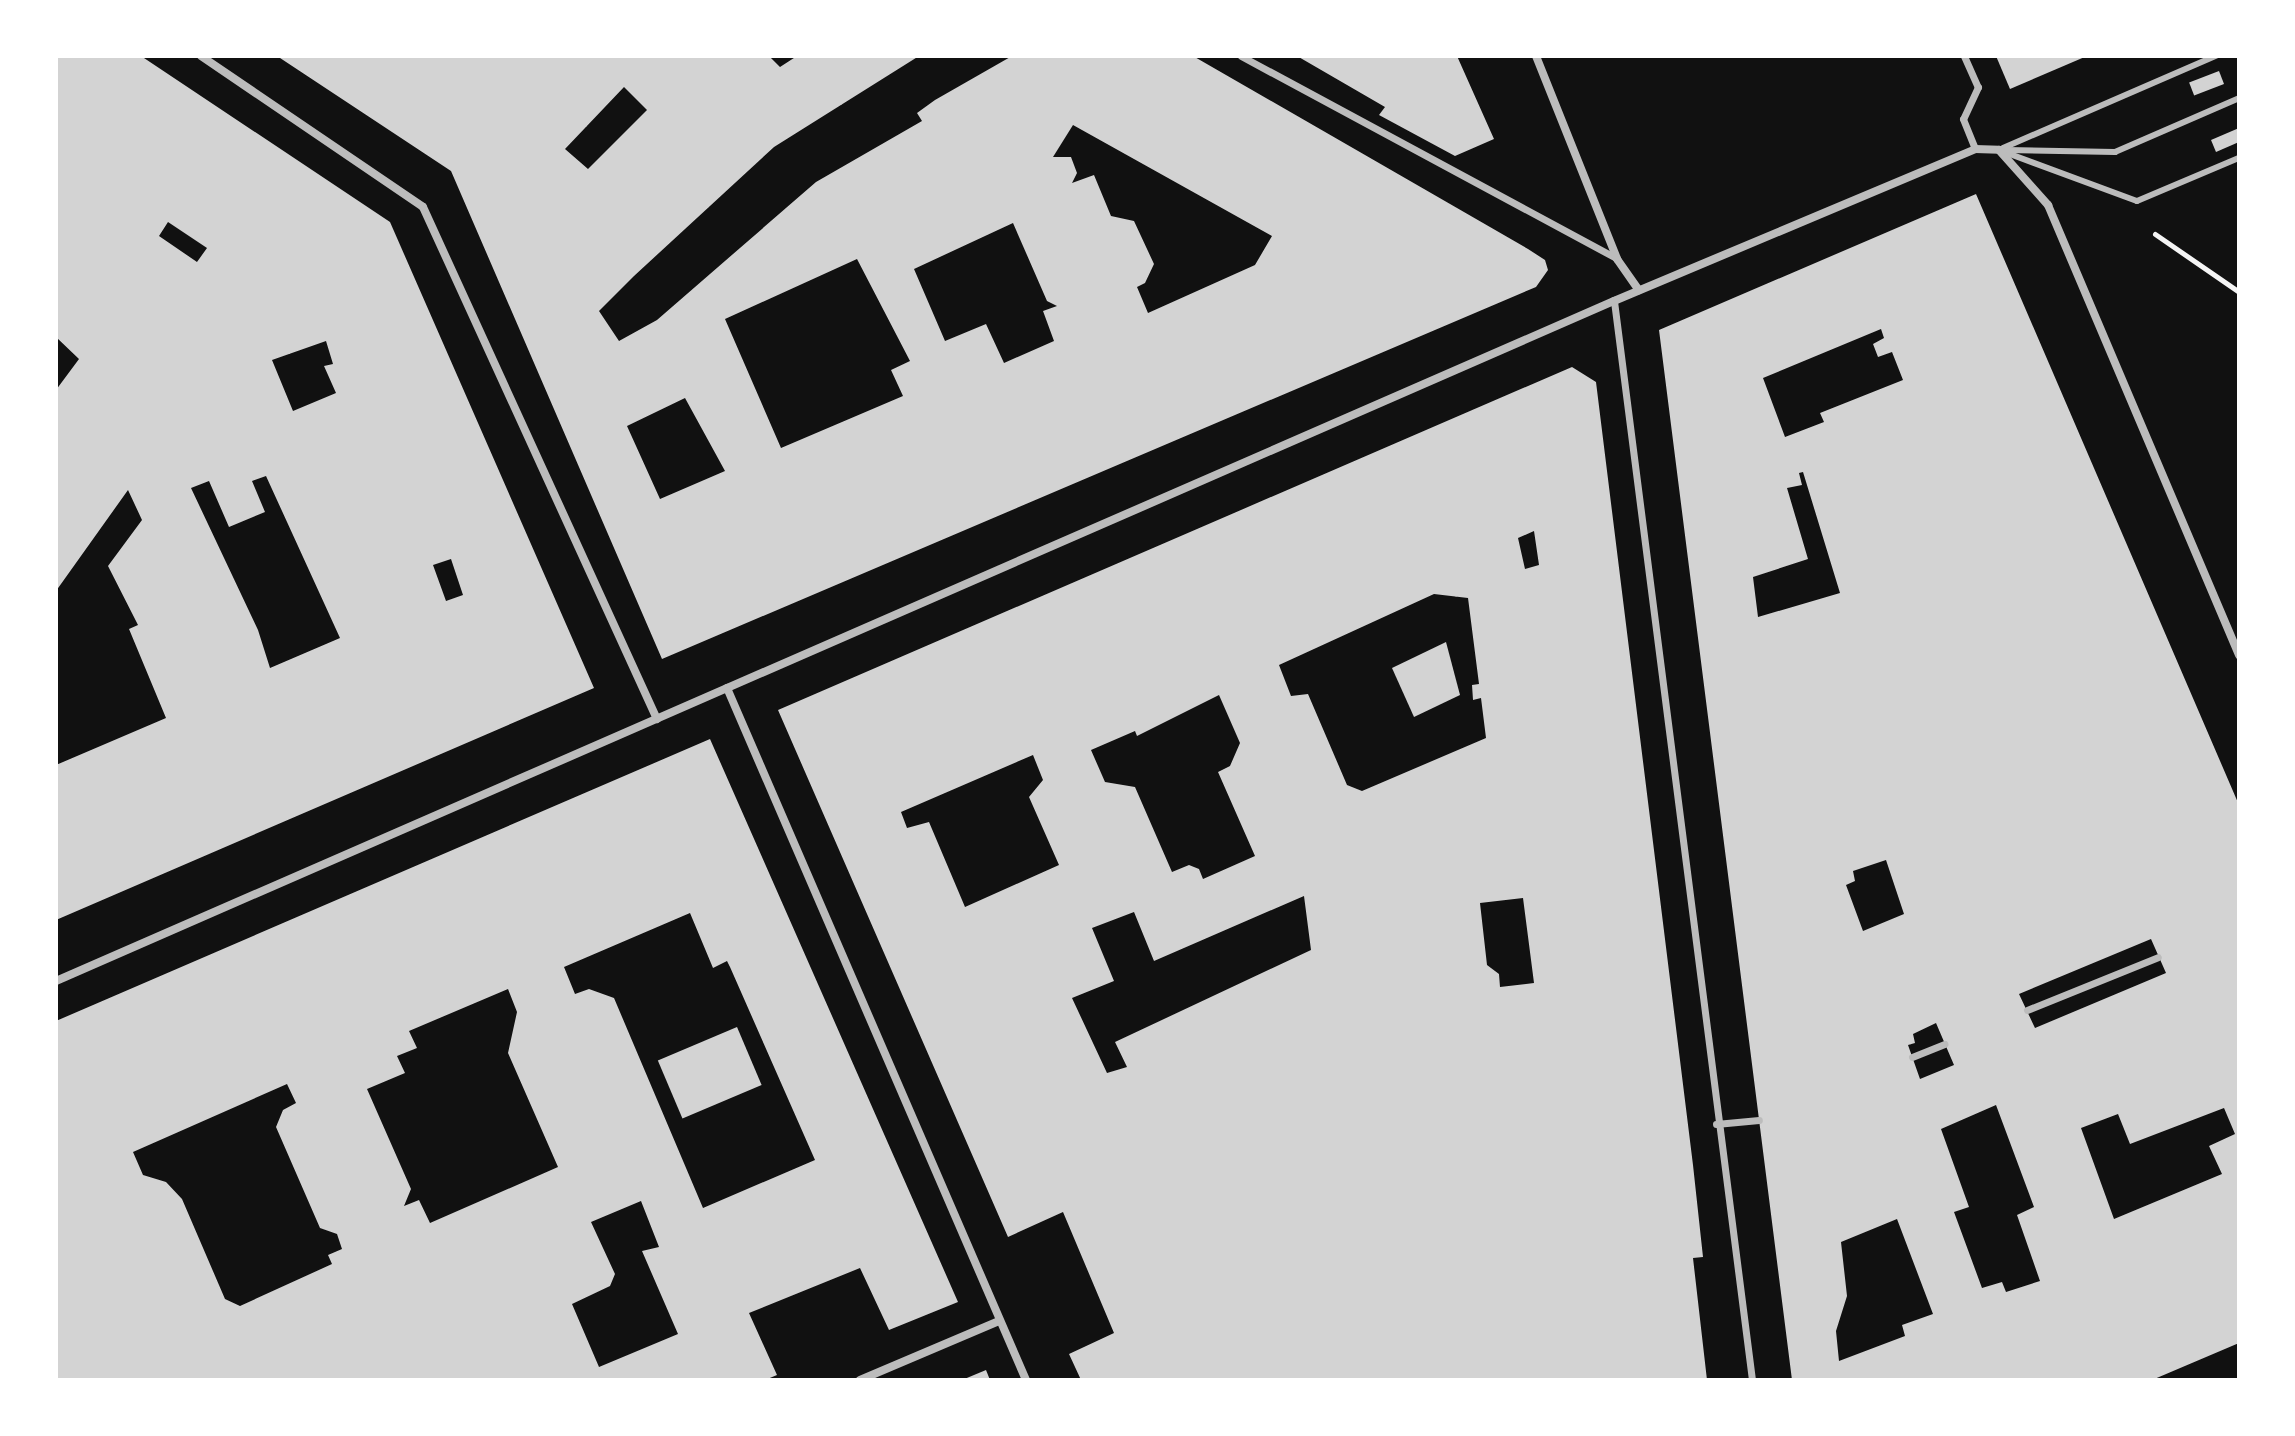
<!DOCTYPE html>
<style>
body{margin:0}
#map{position:relative;width:2295px;height:1436px;overflow:hidden;background:#111;font-family:Figtree,sans-serif}
div>[style]{position:absolute}
.building>*{inset:0;background:#d3d3d3;transform-origin:0 0}
.path>*{height:5px;margin:-2.5px;padding:0 2.5px;transform-origin:2.5px;border-radius:2.5px;background:#f5f5f5}
.service>*{height:6px;margin:-3px;padding:0 3px;transform-origin:3px;border-radius:3px;background:#bcbcbc}
.pedestrian>*{height:7px;margin:-3.5px;padding:0 3.5px;transform-origin:3.5px;border-radius:3.5px;background:#bcbcbc}
.minor>*{height:8px;margin:-4px;padding:0 4px;transform-origin:4px;border-radius:4px;background:#bcbcbc}
span{translate:-50% -50%;white-space:nowrap;text-align:center;line-height:1.15;-webkit-text-stroke:6px #fff;paint-order:stroke}
.frame{position:absolute;inset:0;border:58px solid #fff;pointer-events:none}
</style>
<div id="map">
<div class="building">
<div style="clip-path:polygon(evenodd,56px 56px,141px 56px,390px 222px,594px 688px,56px 920px,56px 765px,166px 718px,129px 629px,138px 625px,108px 566px,142px 520px,128px 490px,56px 591px,56px 390px,79px 359px,56px 337px,56px 56px,168px 222px,207px 248px,197px 262px,159px 236px,168px 222px,56px 56px,326px 341px,333px 364px,324px 366px,336px 393px,293px 411px,272px 360px,326px 341px,56px 56px,266px 476px,340px 638px,270px 668px,258px 630px,191px 488px,209px 481px,229px 527px,265px 512px,252px 481px,266px 476px,56px 56px,451px 559px,463px 595px,446px 601px,433px 565px,451px 559px)"></div>
<div style="clip-path:polygon(evenodd,277px 56px,769px 56px,780px 67px,797px 56px,919px 56px,774px 147px,634px 276px,599px 311px,619px 341px,657px 320px,816px 182px,922px 121px,917px 113px,935px 100px,1012px 56px,1193px 56px,1528px 249px,1545px 260px,1548px 270px,1536px 287px,662px 659px,451px 171px,277px 56px,624px 87px,647px 110px,588px 169px,565px 149px,624px 87px,277px 56px,1073px 125px,1272px 236px,1255px 265px,1148px 313px,1137px 287px,1145px 283px,1154px 264px,1134px 221px,1111px 216px,1094px 175px,1072px 183px,1077px 173px,1071px 157px,1053px 157px,1073px 125px,277px 56px,1013px 223px,1047px 301px,1057px 306px,1043px 311px,1054px 341px,1004px 363px,986px 324px,945px 341px,914px 269px,1013px 223px,277px 56px,857px 259px,910px 361px,891px 370px,903px 396px,781px 448px,725px 319px,857px 259px,277px 56px,685px 398px,725px 471px,660px 499px,627px 426px,685px 398px)"></div>
<div style="clip-path:polygon(1297px 56px,1457px 56px,1494px 139px,1455px 156px,1379px 115px,1385px 107px)"></div>
<div style="clip-path:polygon(1996px 56px,2087px 56px,2010px 89px)"></div>
<div style="left:2219px;top:71px;width:14px;height:32px;rotate:69deg"></div>
<div style="clip-path:polygon(2239px 128px,2239px 142px,2216px 152px,2211px 140px)"></div>
<div style="clip-path:polygon(evenodd,1976px 194px,2239px 805px,2239px 1343px,2152px 1380px,1792px 1380px,1659px 330px,1976px 194px,1881px 329px,1884px 338px,1873px 344px,1878px 357px,1892px 352px,1903px 380px,1820px 413px,1824px 422px,1785px 437px,1763px 378px,1881px 329px,1976px 194px,1803px 472px,1840px 593px,1758px 617px,1753px 577px,1808px 559px,1787px 488px,1802px 485px,1799px 473px,1803px 472px,1976px 194px,1886px 860px,1904px 914px,1863px 931px,1846px 885px,1855px 881px,1853px 871px,1886px 860px,1976px 194px,2151px 939px,2166px 973px,2035px 1028px,2019px 994px,2151px 939px,1976px 194px,1936px 1023px,1954px 1065px,1920px 1079px,1908px 1045px,1915px 1043px,1913px 1034px,1936px 1023px,1976px 194px,1996px 1105px,2034px 1207px,2017px 1215px,2040px 1281px,2006px 1292px,2002px 1282px,1982px 1288px,1954px 1212px,1969px 1207px,1941px 1129px,1996px 1105px,1976px 194px,2224px 1108px,2235px 1134px,2209px 1146px,2222px 1174px,2114px 1219px,2081px 1128px,2118px 1114px,2130px 1144px,2224px 1108px,1976px 194px,1897px 1219px,1933px 1314px,1902px 1325px,1905px 1336px,1839px 1361px,1836px 1331px,1847px 1296px,1841px 1242px,1897px 1219px)"></div>
<div style="clip-path:polygon(evenodd,1572px 367px,1596px 382px,1693px 1165px,1703px 1257px,1693px 1258px,1707px 1380px,1081px 1380px,1069px 1354px,1114px 1333px,1063px 1212px,1008px 1237px,778px 710px,1572px 367px,1534px 531px,1539px 565px,1525px 569px,1518px 538px,1534px 531px,1572px 367px,1434px 594px,1468px 598px,1479px 684px,1472px 685px,1473px 700px,1481px 698px,1486px 738px,1362px 791px,1347px 785px,1308px 694px,1291px 696px,1279px 665px,1434px 594px,1572px 367px,1219px 695px,1240px 743px,1230px 766px,1218px 772px,1255px 856px,1203px 879px,1199px 869px,1189px 865px,1172px 872px,1135px 787px,1105px 782px,1091px 750px,1135px 731px,1137px 736px,1219px 695px,1572px 367px,1033px 755px,1043px 780px,1029px 797px,1059px 865px,965px 907px,929px 822px,907px 828px,901px 812px,1033px 755px,1572px 367px,1304px 896px,1311px 950px,1115px 1042px,1127px 1067px,1107px 1073px,1072px 998px,1114px 981px,1092px 928px,1134px 912px,1154px 961px,1304px 896px,1572px 367px,1523px 898px,1534px 983px,1500px 987px,1499px 974px,1487px 965px,1480px 903px,1523px 898px)"></div>
<div style="clip-path:polygon(1446px 642px,1460px 695px,1414px 717px,1392px 668px)"></div>
<div style="clip-path:polygon(evenodd,710px 739px,958px 1302px,889px 1330px,860px 1268px,749px 1313px,777px 1375px,765px 1380px,56px 1380px,56px 1021px,710px 739px,690px 913px,713px 968px,727px 961px,730px 967px,815px 1160px,703px 1208px,614px 998px,589px 989px,575px 994px,564px 967px,690px 913px,710px 739px,508px 989px,517px 1012px,508px 1053px,558px 1167px,430px 1223px,419px 1200px,404px 1206px,411px 1189px,367px 1089px,405px 1073px,397px 1056px,417px 1048px,409px 1031px,508px 989px,710px 739px,287px 1084px,296px 1103px,283px 1110px,276px 1127px,320px 1228px,337px 1234px,342px 1249px,328px 1255px,332px 1264px,240px 1306px,225px 1299px,182px 1199px,166px 1182px,143px 1175px,133px 1152px,287px 1084px,710px 739px,641px 1201px,659px 1247px,642px 1251px,678px 1334px,599px 1367px,572px 1304px,610px 1286px,615px 1274px,591px 1222px,641px 1201px)"></div>
<div style="left:737px;top:1027px;width:63px;height:86px;rotate:67deg"></div>
<div style="clip-path:polygon(986px 1370px,990px 1380px,962px 1380px)"></div>
</div>
<div class="path">
<div style="left:2155px;top:234px;width:102px;rotate:34.6deg"></div>
</div>
<div class="service">
<div style="left:2003px;top:148px;width:232px;rotate:-23.4deg"></div>
<div style="left:1999px;top:150px;width:147px;rotate:20.3deg"></div>
<div style="left:2137px;top:201px;width:111px;rotate:-22.9deg"></div>
<div style="left:2007px;top:150px;width:108px;rotate:1.1deg"></div>
<div style="left:2115px;top:152px;width:135px;rotate:-23.5deg"></div>
</div>
<div class="pedestrian">
<div style="left:1241px;top:56px;width:426px;rotate:28.3deg"></div>
<div style="left:1964px;top:56px;width:34px;rotate:66deg"></div>
<div style="left:1978px;top:87px;width:35px;rotate:115deg"></div>
<div style="left:1963px;top:119px;width:32px;rotate:68deg"></div>
<div style="left:1614px;top:301px;width:1088px;rotate:82.71deg"></div>
<div style="left:2027px;top:1010px;width:141px;rotate:-22deg"></div>
<div style="left:1912px;top:1057px;width:35px;rotate:-22deg"></div>
<div style="left:1716px;top:1124px;width:43px;rotate:-5.3deg"></div>
</div>
<div class="minor">
<div style="left:201px;top:56px;width:268px;rotate:34.2deg"></div>
<div style="left:423px;top:207px;width:563px;rotate:65.44deg"></div>
<div style="left:1536px;top:56px;width:219px;rotate:68.2deg"></div>
<div style="left:1617px;top:259px;width:38px;rotate:55deg"></div>
<div style="left:727px;top:688px;width:754px;rotate:66.63deg"></div>
<div style="left:56px;top:981px;width:1700px;rotate:-23.58deg"></div>
<div style="left:1614px;top:301px;width:392px;rotate:-22.8deg"></div>
<div style="left:1975px;top:149px;width:24px;rotate:2deg"></div>
<div style="left:1999px;top:150px;width:74px;rotate:48.3deg"></div>
<div style="left:2048px;top:205px;width:489px;rotate:67deg"></div>
<div style="left:860px;top:1380px;width:151px;rotate:-23deg"></div>
</div>
<div class="frame"></div>
</div>
